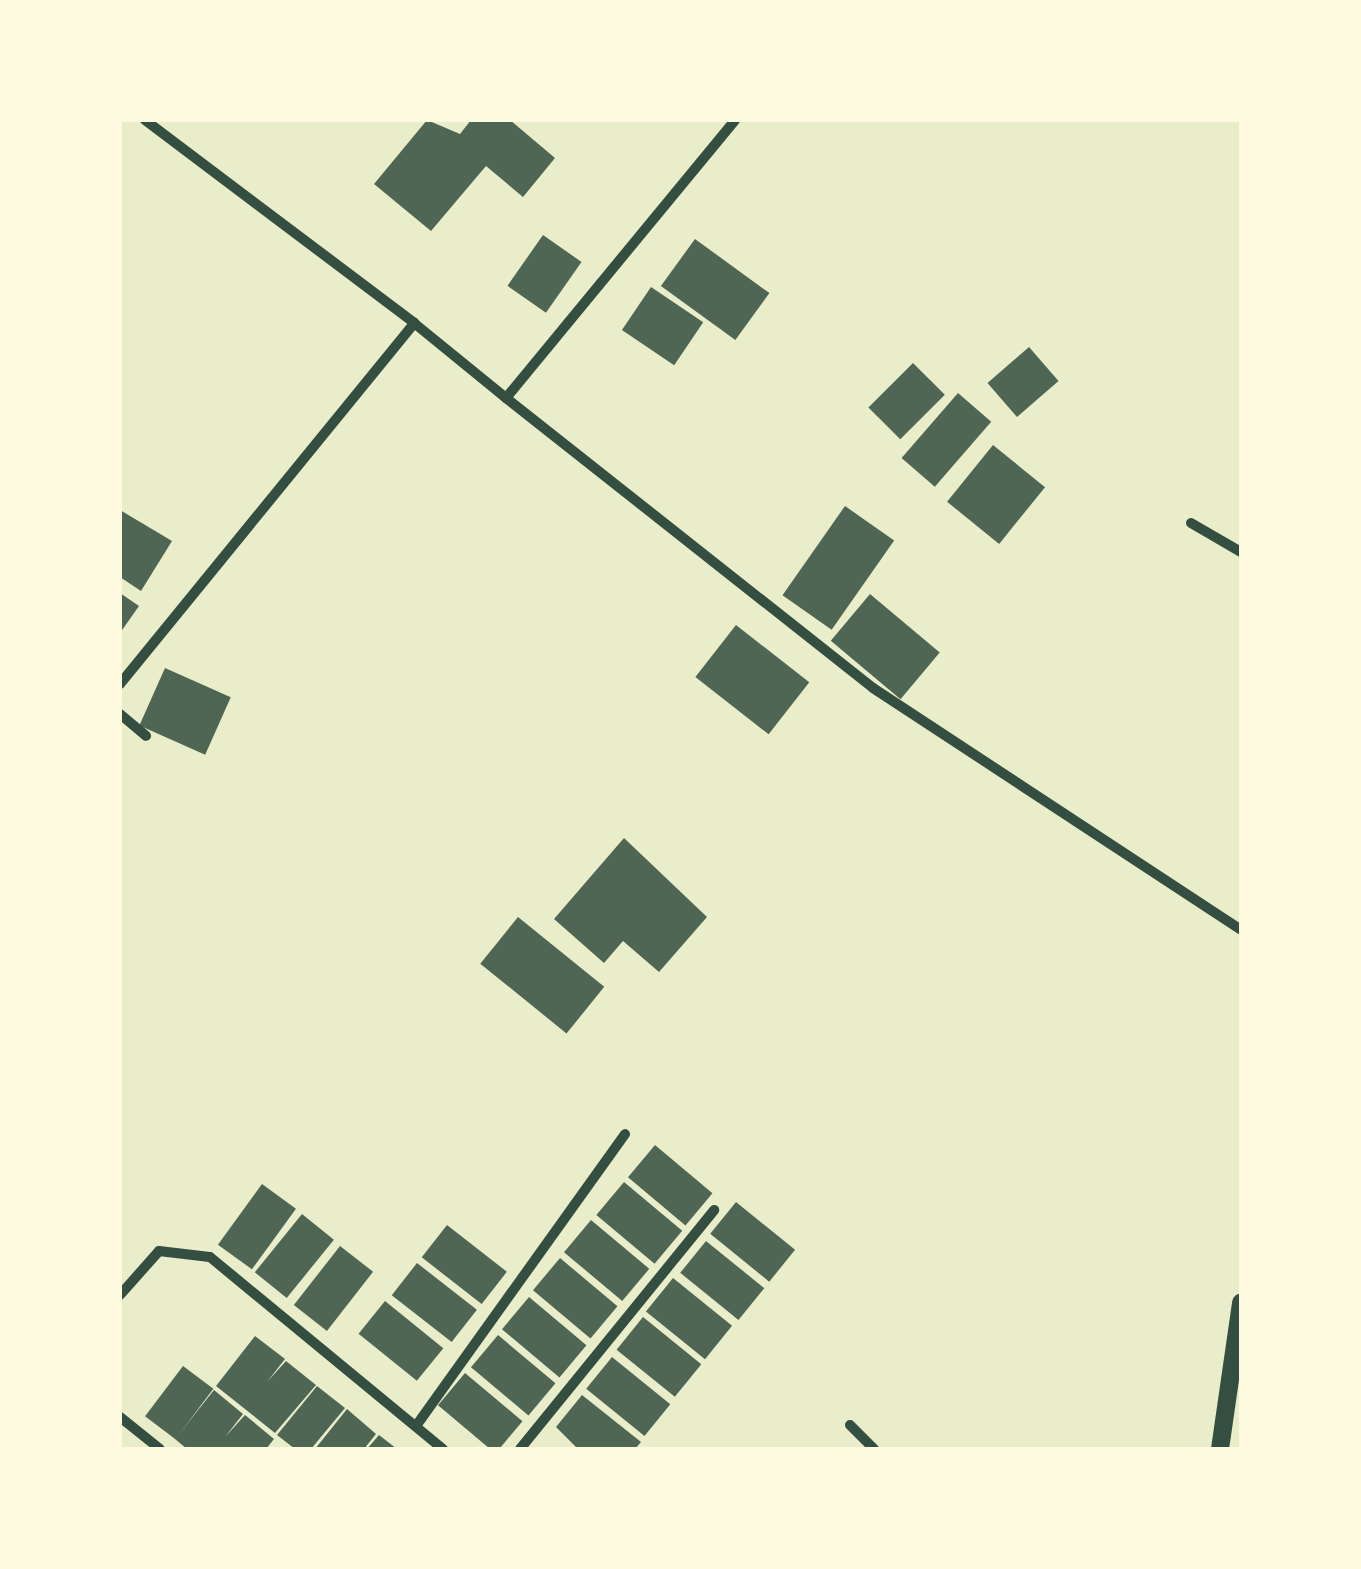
<!DOCTYPE html>
<style>
body{margin:0}
#map{position:relative;width:1361px;height:1569px;overflow:hidden;background:#e9edc9;font-family:Arial,sans-serif}
div>[style]{position:absolute}
.building>*{inset:0;background:#4f6655;transform-origin:0 0}
.minor>*{height:10px;margin:-5px;padding:0 5px;transform-origin:5px;border-radius:5px;background:#344e41}
.tertiary>*{height:18px;margin:-9px;padding:0 9px;transform-origin:9px;border-radius:9px;background:#344e41}
span{translate:-50% -50%;white-space:nowrap;text-align:center;line-height:1.15;-webkit-text-stroke:8px #fefae0;paint-order:stroke}
.frame{position:absolute;inset:0;border:122px solid #fefae0;pointer-events:none}
</style>
<div id="map">
<div class="building">
<div style="clip-path:polygon(427px 120px,460px 134px,471px 120px,510px 120px,555px 158px,523px 197px,486px 166px,431px 231px,374px 184px)"></div>
<div style="left:543px;top:235px;width:47px;height:62px;rotate:35deg"></div>
<div style="left:695px;top:239px;width:92px;height:58px;rotate:36deg"></div>
<div style="left:651px;top:287px;width:63px;height:52px;rotate:34deg"></div>
<div style="left:1029px;top:347px;width:45px;height:55px;rotate:49deg"></div>
<div style="left:913px;top:363px;width:45px;height:63px;rotate:45deg"></div>
<div style="left:958px;top:393px;width:44px;height:86px;rotate:41deg"></div>
<div style="left:993px;top:445px;width:67px;height:73px;rotate:39deg"></div>
<div style="left:845px;top:506px;width:60px;height:109px;rotate:35deg"></div>
<div style="clip-path:polygon(120px 510px,172px 541px,141px 591px,120px 577px)"></div>
<div style="clip-path:polygon(120px 593px,139px 606px,120px 633px)"></div>
<div style="left:870px;top:594px;width:91px;height:61px;rotate:40deg"></div>
<div style="left:736px;top:625px;width:93px;height:66px;rotate:38deg"></div>
<div style="left:165px;top:668px;width:72px;height:63px;rotate:24deg"></div>
<div style="clip-path:polygon(624px 838px,707px 917px,659px 972px,623px 941px,604px 963px,554px 919px)"></div>
<div style="left:518px;top:917px;width:111px;height:60px;rotate:39deg"></div>
<div style="left:655px;top:1145px;width:75px;height:42px;rotate:40deg"></div>
<div style="left:624px;top:1182px;width:76px;height:43px;rotate:40deg"></div>
<div style="left:262px;top:1184px;width:42px;height:75px;rotate:36deg"></div>
<div style="left:736px;top:1202px;width:76px;height:41px;rotate:39deg"></div>
<div style="left:302px;top:1214px;width:41px;height:75px;rotate:39deg"></div>
<div style="left:591px;top:1220px;width:76px;height:42px;rotate:40deg"></div>
<div style="left:447px;top:1225px;width:76px;height:41px;rotate:38deg"></div>
<div style="left:706px;top:1241px;width:75px;height:41px;rotate:39deg"></div>
<div style="left:340px;top:1246px;width:42px;height:75px;rotate:38deg"></div>
<div style="left:560px;top:1258px;width:75px;height:42px;rotate:40deg"></div>
<div style="left:417px;top:1263px;width:76px;height:41px;rotate:38deg"></div>
<div style="left:673px;top:1278px;width:76px;height:43px;rotate:39deg"></div>
<div style="left:529px;top:1297px;width:75px;height:42px;rotate:40deg"></div>
<div style="left:385px;top:1301px;width:75px;height:42px;rotate:39deg"></div>
<div style="left:643px;top:1317px;width:75px;height:42px;rotate:39deg"></div>
<div style="left:498px;top:1335px;width:75px;height:42px;rotate:40deg"></div>
<div style="clip-path:polygon(255px 1336px,285px 1359px,267px 1382px,286px 1361px,316px 1385px,275px 1433px,216px 1386px)"></div>
<div style="left:612px;top:1357px;width:75px;height:41px;rotate:39deg"></div>
<div style="left:183px;top:1366px;width:38px;height:63px;rotate:37deg"></div>
<div style="left:465px;top:1373px;width:75px;height:42px;rotate:40deg"></div>
<div style="clip-path:polygon(317px 1386px,345px 1408px,311px 1449px,295px 1449px,277px 1435px)"></div>
<div style="clip-path:polygon(214px 1390px,243px 1414px,225px 1437px,245px 1415px,274px 1439px,266px 1449px,187px 1449px,175px 1439px)"></div>
<div style="clip-path:polygon(582px 1395px,641px 1442px,635px 1449px,578px 1449px,556px 1427px)"></div>
<div style="clip-path:polygon(347px 1409px,376px 1434px,364px 1449px,315px 1449px)"></div>
<div style="clip-path:polygon(379px 1435px,397px 1449px,367px 1449px)"></div>
</div>
<div class="minor">
<div style="left:145px;top:120px;width:337px;rotate:37deg"></div>
<div style="left:506px;top:398px;width:468px;rotate:38.3deg"></div>
<div style="left:873px;top:688px;width:440px;rotate:33.3deg"></div>
<div style="left:1191px;top:523px;width:58px;rotate:30.1deg"></div>
<div style="left:120px;top:684px;width:466px;rotate:-50.8deg"></div>
<div style="left:414px;top:323px;width:119px;rotate:39.2deg"></div>
<div style="left:506px;top:398px;width:360px;rotate:-50.5deg"></div>
<div style="left:120px;top:714px;width:34px;rotate:40deg"></div>
<div style="left:120px;top:1295px;width:59px;rotate:-48.4deg"></div>
<div style="left:159px;top:1251px;width:51px;rotate:6.7deg"></div>
<div style="left:210px;top:1257px;width:302px;rotate:39.5deg"></div>
<div style="left:120px;top:1417px;width:51px;rotate:38.7deg"></div>
<div style="left:850px;top:1425px;width:34px;rotate:45deg"></div>
<div style="left:416px;top:1426px;width:359px;rotate:-54.4deg"></div>
<div style="left:520px;top:1449px;width:308px;rotate:-50.9deg"></div>
</div>
<div class="tertiary">
<div style="left:1220px;top:1449px;width:148px;rotate:-81.8deg"></div>
</div>
<div class="frame"></div>
</div>
